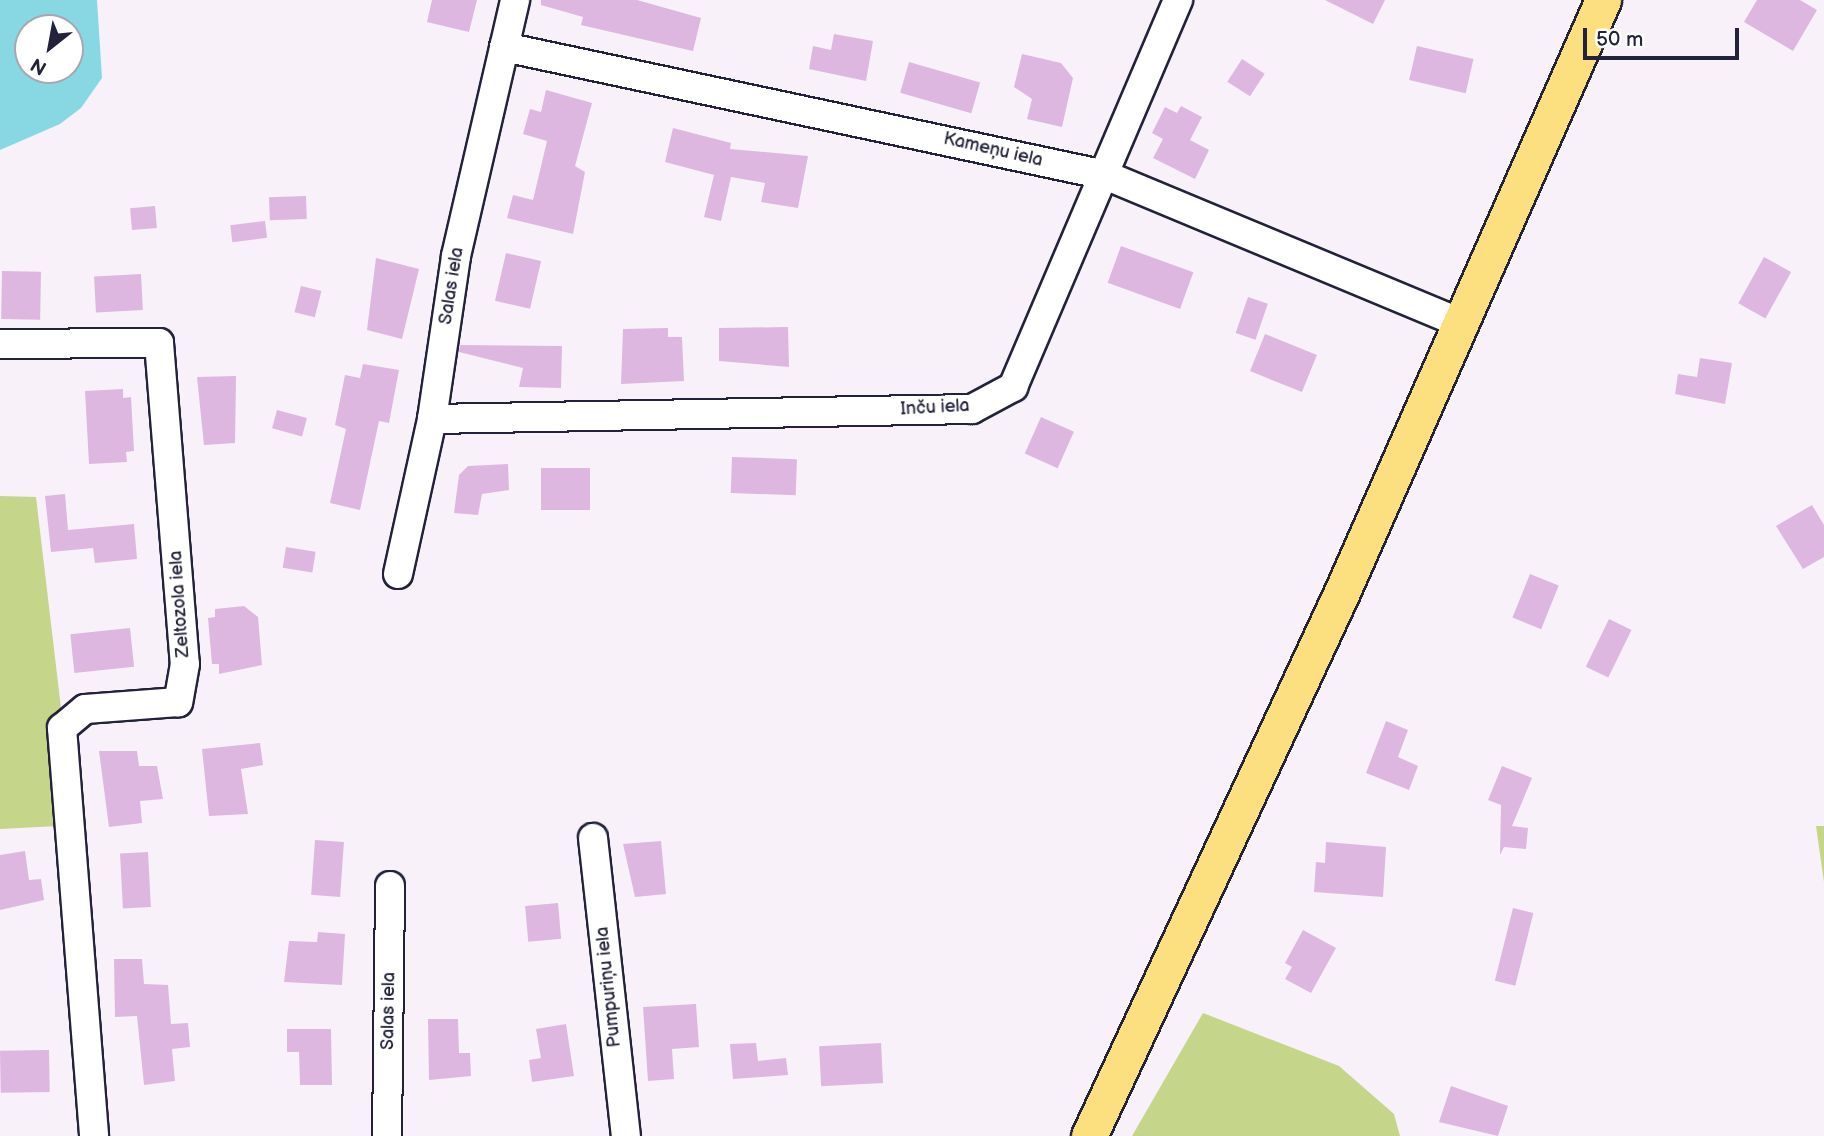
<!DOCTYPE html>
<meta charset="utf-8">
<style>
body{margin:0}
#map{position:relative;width:1824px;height:1136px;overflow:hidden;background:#f8f1f9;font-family:"Balsamiq Sans",sans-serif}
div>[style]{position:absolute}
.green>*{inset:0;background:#c5d589}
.water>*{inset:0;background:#88d8e4}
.building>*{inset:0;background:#ddb7e0;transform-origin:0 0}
.roads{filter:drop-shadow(2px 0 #22223b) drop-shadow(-2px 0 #22223b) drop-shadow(0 2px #22223b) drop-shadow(0 -2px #22223b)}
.minor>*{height:28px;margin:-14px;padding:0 14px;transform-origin:14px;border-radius:14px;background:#fff}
.major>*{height:35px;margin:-17.5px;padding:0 17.5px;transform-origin:17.5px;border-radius:17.5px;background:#fce080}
span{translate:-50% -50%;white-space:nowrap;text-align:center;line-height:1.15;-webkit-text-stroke:6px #fff;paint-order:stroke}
.street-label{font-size:18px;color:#22223b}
.north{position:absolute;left:14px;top:14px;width:70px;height:70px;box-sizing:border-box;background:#fff;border:2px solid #a7a7b1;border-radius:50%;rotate:211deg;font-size:19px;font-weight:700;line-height:28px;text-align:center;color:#22223b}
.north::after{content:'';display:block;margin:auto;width:24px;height:32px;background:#22223b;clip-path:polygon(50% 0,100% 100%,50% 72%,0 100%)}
.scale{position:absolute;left:1583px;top:28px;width:156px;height:32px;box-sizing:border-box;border:4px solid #22223b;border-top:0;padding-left:9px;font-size:21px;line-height:24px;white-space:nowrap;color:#22223b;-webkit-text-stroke:5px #fff;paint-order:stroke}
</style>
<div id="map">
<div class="green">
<div style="clip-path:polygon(0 496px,36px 497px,61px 708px,55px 740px,58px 826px,0 829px)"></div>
<div style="clip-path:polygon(1816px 826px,1824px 826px,1824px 882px)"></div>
<div style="clip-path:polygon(1203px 1013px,1339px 1066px,1394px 1114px,1400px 1136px,1132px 1136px)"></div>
</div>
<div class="water">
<div style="clip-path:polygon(evenodd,0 0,97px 0,102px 78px,81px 108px,60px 124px,0 150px,0 0,28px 28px,70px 28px,70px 70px,28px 70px,28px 28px)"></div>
</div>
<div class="building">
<div style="clip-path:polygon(432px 0,477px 0,469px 32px,427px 22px)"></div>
<div style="clip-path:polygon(541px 0,637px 0,701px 18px,693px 51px,581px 25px,583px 17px,541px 5px)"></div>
<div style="clip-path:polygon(1325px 0,1385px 0,1373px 24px)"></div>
<div style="clip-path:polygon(1757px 0,1800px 0,1817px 10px,1793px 51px,1744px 22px)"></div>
<div style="clip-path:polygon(834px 34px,873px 41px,866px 81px,809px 69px,813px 46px,831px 50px)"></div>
<div style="left:1417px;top:46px;width:58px;height:35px;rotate:13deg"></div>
<div style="clip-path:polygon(1022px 54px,1061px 63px,1073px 78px,1062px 127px,1027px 119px,1032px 99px,1014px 87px)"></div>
<div style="left:1242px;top:59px;width:27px;height:27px;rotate:33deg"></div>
<div style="left:909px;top:62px;width:74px;height:32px;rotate:16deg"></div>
<div style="clip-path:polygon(546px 90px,592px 103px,575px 166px,585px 172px,573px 234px,507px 218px,513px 195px,533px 200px,547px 141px,523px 134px,530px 109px,541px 112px)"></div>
<div style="clip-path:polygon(1181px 106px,1202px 117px,1190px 140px,1209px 150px,1195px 179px,1153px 158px,1163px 139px,1152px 133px,1165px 107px,1177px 113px)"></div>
<div style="clip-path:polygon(673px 128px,731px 143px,730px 149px,808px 156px,798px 208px,761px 202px,765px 183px,731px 177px,721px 221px,704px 217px,714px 175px,665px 162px)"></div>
<div style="left:306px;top:196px;width:23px;height:37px;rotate:88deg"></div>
<div style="left:155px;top:206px;width:22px;height:25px;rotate:85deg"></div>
<div style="left:265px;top:221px;width:17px;height:35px;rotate:83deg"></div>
<div style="left:1121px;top:246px;width:77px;height:39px;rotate:20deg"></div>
<div style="left:506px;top:253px;width:36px;height:49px;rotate:13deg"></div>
<div style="left:1764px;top:257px;width:31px;height:53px;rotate:29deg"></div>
<div style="clip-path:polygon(376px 258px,419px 269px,402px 339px,367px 330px)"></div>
<div style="left:2px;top:271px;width:39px;height:48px;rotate:1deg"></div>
<div style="left:141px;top:274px;width:36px;height:47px;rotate:87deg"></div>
<div style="left:301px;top:286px;width:21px;height:27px;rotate:14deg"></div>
<div style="left:1248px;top:297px;width:21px;height:38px;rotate:19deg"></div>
<div style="clip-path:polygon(788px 327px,789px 367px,719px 361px,719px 328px)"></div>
<div style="clip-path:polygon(668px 328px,668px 337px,682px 337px,684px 381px,621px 384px,623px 329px)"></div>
<div style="left:1265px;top:334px;width:56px;height:40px;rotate:22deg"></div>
<div style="clip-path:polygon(460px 345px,562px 346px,561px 388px,519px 387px,523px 368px,459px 352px)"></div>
<div style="clip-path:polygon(1700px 358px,1732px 363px,1725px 404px,1675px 394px,1678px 374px,1697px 377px)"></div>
<div style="clip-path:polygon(363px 364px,399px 370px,389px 423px,379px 421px,360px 510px,330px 503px,346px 429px,335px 425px,345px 375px,360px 378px)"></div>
<div style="clip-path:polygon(236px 376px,235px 443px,204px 445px,197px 377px)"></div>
<div style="clip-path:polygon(123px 389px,123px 398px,131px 397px,134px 451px,126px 452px,127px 462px,89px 464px,85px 391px)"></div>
<div style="left:277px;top:410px;width:31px;height:19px;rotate:15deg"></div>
<div style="left:1041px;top:417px;width:36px;height:40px;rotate:24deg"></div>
<div style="left:732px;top:457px;width:65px;height:36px;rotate:2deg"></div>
<div style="clip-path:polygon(508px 464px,509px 490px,482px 494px,478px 515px,454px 513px,459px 475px,468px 466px)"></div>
<div style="left:590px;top:468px;width:42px;height:49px;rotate:90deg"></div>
<div style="clip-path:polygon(65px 494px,68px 530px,134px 524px,137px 559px,95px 563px,93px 548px,51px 552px,45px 496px)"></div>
<div style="clip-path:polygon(1812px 505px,1824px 525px,1824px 557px,1803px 569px,1776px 526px)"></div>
<div style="left:286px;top:547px;width:30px;height:21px;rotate:9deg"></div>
<div style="left:1530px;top:574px;width:31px;height:47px;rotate:22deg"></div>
<div style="clip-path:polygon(244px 606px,258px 617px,262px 665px,219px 674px,219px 664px,212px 664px,208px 618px,215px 617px,215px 609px)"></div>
<div style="left:1609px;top:619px;width:25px;height:53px;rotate:26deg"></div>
<div style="left:130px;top:628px;width:39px;height:60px;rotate:84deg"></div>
<div style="clip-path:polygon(1386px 721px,1408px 730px,1398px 757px,1418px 766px,1409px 790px,1366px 773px)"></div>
<div style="clip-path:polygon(260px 743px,263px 765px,241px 769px,248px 814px,209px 816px,202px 749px)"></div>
<div style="clip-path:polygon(99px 751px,137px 751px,139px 766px,157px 766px,163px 799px,140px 801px,142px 823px,109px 827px)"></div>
<div style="clip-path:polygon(1502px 766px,1532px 778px,1512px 826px,1528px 828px,1526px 849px,1504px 847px,1500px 855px,1501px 805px,1488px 800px)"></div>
<div style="left:315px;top:840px;width:29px;height:55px;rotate:4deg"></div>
<div style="clip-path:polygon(661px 841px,666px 894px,635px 897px,623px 844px)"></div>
<div style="clip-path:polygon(1326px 842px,1386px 847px,1383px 897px,1314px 892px,1316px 862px,1325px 863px)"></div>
<div style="clip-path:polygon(25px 851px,29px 880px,41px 879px,44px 900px,0 910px,0 855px)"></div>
<div style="left:148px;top:852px;width:55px;height:28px;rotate:87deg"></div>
<div style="left:558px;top:903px;width:36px;height:33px;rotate:85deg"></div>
<div style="left:1513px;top:908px;width:21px;height:75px;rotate:14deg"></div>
<div style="clip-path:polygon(1303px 930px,1336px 948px,1311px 993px,1285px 979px,1292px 967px,1285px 963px)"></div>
<div style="clip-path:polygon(318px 932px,345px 934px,342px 985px,284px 982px,289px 941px,317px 942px)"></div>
<div style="clip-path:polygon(114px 959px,142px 959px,144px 984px,168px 985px,171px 1024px,188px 1023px,190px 1047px,172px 1049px,175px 1081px,144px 1085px,137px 1016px,115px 1017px)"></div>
<div style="clip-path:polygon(696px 1004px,699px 1047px,672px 1049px,674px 1079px,648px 1081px,643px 1007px)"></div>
<div style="clip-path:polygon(428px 1019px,458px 1019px,459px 1053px,470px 1053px,471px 1076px,429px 1080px)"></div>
<div style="clip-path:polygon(566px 1024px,574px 1076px,532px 1082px,529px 1060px,541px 1058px,536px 1029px)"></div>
<div style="clip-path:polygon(287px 1029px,331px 1029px,332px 1085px,300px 1085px,299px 1052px,287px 1052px)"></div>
<div style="clip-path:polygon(756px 1043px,758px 1061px,786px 1058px,788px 1075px,733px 1079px,730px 1044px)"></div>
<div style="left:881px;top:1043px;width:40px;height:62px;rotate:87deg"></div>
<div style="left:49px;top:1050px;width:42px;height:49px;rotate:89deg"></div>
<div style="clip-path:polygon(1451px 1086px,1508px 1106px,1498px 1136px,1439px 1122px)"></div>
</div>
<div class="roads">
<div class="minor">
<div style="left:504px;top:47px;width:614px;rotate:12.02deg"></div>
<div style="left:1105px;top:175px;width:386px;rotate:22.6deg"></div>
<div style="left:0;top:344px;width:159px;rotate:-0.4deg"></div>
<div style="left:159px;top:343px;width:322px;rotate:85.4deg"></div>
<div style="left:185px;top:664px;width:39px;rotate:100deg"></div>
<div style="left:178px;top:702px;width:93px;rotate:175.7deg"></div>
<div style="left:85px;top:709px;width:30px;rotate:140deg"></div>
<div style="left:62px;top:728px;width:409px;rotate:85.5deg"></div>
<div style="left:432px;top:419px;width:540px;rotate:-1.06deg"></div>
<div style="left:972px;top:409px;width:47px;rotate:-28.2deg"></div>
<div style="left:1013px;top:387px;width:421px;rotate:-66.9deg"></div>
<div style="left:398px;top:574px;width:159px;rotate:-77.6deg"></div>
<div style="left:432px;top:419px;width:165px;rotate:-81.6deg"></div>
<div style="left:456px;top:256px;width:263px;rotate:-77deg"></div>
<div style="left:593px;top:838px;width:300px;rotate:83.7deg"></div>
<div style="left:387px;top:1136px;width:250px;rotate:-89.3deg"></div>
</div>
<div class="major">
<div style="left:1089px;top:1136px;width:600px;rotate:-65.06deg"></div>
<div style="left:1342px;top:592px;width:647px;rotate:-66.21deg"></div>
</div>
</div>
<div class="street-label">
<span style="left:993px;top:150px;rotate:13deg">Kameņu iela</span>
<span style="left:452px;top:286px;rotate:-81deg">Salas iela</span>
<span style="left:935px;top:408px;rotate:-3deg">Inču iela</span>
<span style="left:180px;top:604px;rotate:-94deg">Zeltozola iela</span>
<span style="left:609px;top:987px;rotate:-96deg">Pumpuriņu iela</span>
<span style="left:389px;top:1011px;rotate:-89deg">Salas iela</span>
</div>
<div class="north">N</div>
<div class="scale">50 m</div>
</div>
